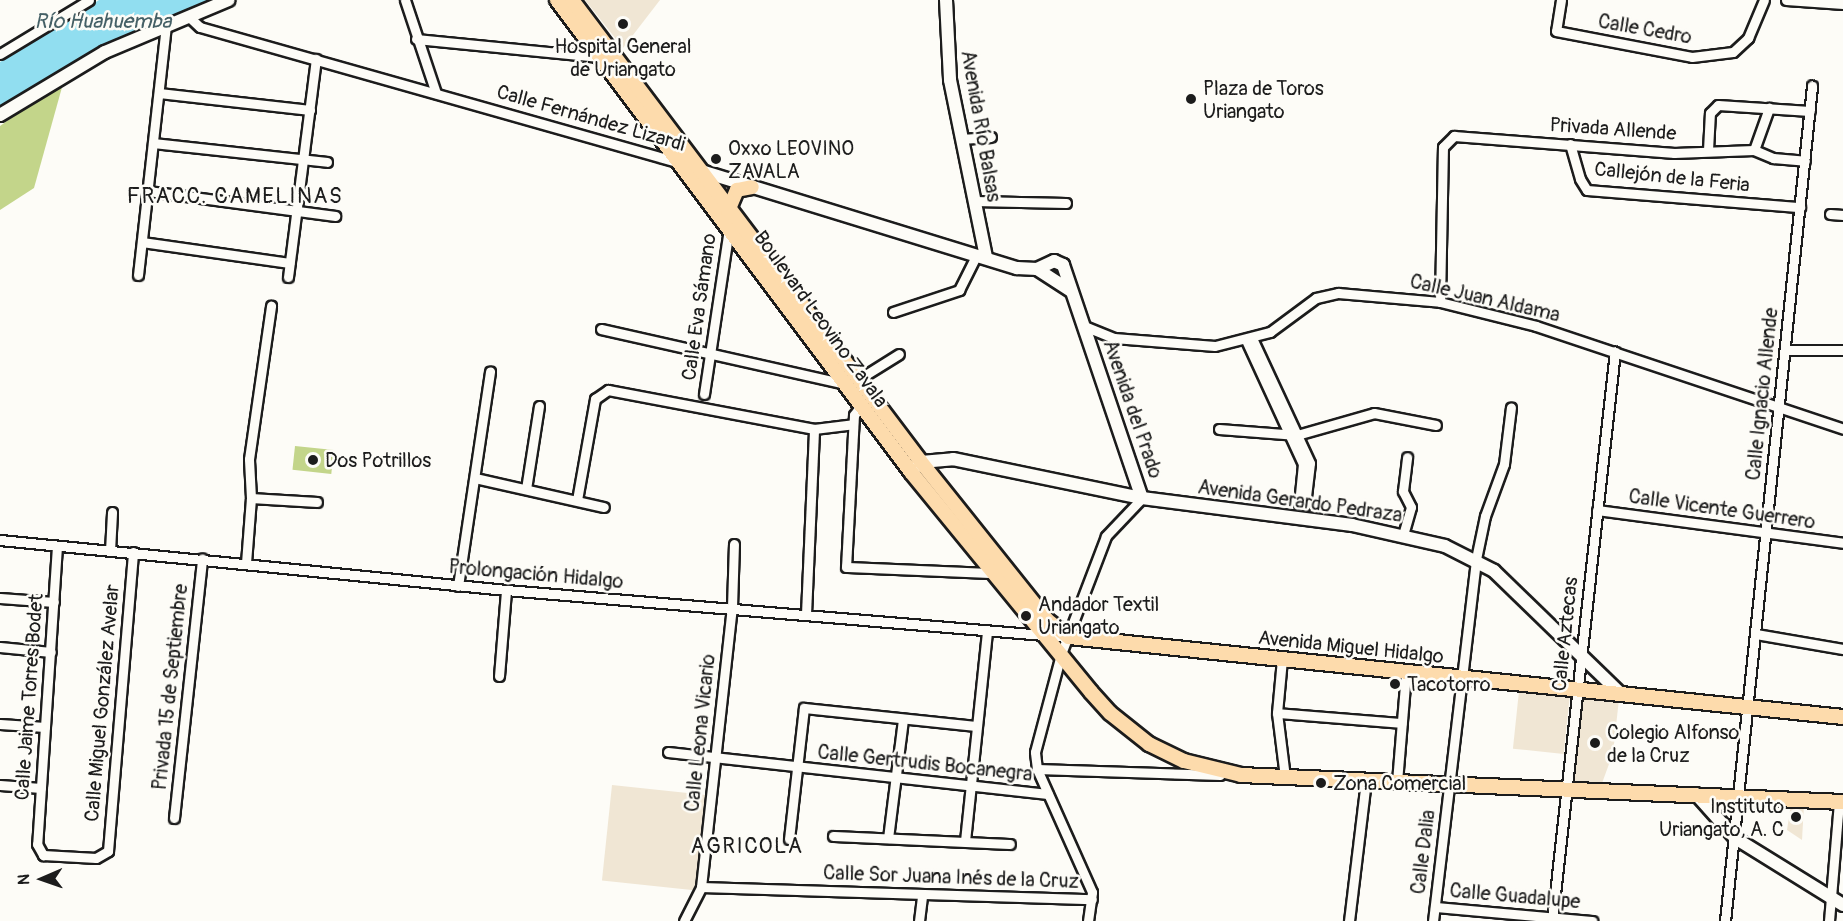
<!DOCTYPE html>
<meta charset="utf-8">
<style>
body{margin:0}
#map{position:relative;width:1843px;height:921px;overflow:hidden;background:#fdfcf7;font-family:Pangolin,sans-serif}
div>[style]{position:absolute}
.built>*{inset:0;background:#f0e6d4;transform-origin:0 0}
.green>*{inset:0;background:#c3d58a;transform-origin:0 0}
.water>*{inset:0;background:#91def0}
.roads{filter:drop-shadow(2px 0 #1c1c1c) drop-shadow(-2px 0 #1c1c1c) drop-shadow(0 2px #1c1c1c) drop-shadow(0 -2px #1c1c1c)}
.street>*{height:9px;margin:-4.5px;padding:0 4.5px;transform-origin:4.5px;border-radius:4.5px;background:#fdfcf7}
.secondary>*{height:12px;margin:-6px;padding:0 6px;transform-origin:6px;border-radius:6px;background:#fdfcf7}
.primary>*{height:14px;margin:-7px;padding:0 7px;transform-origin:7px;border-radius:7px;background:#fddbac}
.dots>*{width:16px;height:16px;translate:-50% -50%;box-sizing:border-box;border:3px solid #fdfcf7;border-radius:50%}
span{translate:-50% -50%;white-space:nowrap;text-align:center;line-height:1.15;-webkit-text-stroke:5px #fdfcf7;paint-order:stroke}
.street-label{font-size:20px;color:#1c1c1c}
.poi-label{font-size:20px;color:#1c1c1c}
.left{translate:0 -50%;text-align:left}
.right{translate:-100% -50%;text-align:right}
.water-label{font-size:21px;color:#456066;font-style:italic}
.quarter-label{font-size:22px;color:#1c1c1c;letter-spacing:1.5px}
.north{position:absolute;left:12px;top:849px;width:60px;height:60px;-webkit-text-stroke:4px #fdfcf7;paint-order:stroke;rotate:268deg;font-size:16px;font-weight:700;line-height:24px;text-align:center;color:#1c1c1c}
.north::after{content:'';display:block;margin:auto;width:21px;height:27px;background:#1c1c1c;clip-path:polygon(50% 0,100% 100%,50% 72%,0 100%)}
</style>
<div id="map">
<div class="built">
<div style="clip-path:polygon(585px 0,660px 0,623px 48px)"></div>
<div style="left:1519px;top:691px;width:51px;height:58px;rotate:6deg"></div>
<div style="clip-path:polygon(1580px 696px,1619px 699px,1613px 753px,1601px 786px,1572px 785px)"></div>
<div style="left:612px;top:785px;width:102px;height:96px;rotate:6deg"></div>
<div style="clip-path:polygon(1791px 804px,1804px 805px,1802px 840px,1787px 830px)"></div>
</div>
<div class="green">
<div style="clip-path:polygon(64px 80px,34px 188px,0 210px,0 126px)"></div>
<div style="left:295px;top:446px;width:39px;height:24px;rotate:6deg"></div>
</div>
<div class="water">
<div style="clip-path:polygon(99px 0,215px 0,92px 52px,0 110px,0 62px)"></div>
</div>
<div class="roads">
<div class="street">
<div style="left:405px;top:0;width:98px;rotate:71.6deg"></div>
<div style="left:1561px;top:0;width:31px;rotate:99deg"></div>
<div style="left:1556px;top:31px;width:138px;rotate:10.8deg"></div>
<div style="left:1692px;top:57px;width:41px;rotate:-7deg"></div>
<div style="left:1733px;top:52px;width:21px;rotate:-43deg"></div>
<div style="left:1748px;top:38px;width:41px;rotate:-67.2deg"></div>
<div style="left:1786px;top:0;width:57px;rotate:4deg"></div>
<div style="left:188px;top:16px;width:16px;rotate:43deg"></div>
<div style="left:200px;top:27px;width:499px;rotate:15.8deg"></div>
<div style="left:416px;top:39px;width:184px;rotate:5.6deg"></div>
<div style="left:0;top:54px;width:104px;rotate:-31.2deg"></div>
<div style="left:159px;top:93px;width:152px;rotate:6.4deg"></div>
<div style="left:961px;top:139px;width:30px;rotate:-4deg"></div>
<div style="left:153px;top:143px;width:175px;rotate:6.2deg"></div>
<div style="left:1570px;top:144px;width:36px;rotate:74deg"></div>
<div style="left:1580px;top:179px;width:13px;rotate:58deg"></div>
<div style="left:1587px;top:190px;width:214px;rotate:4.6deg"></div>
<div style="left:1708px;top:150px;width:37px;rotate:-87deg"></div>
<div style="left:1710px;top:113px;width:11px;rotate:-45deg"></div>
<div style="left:1718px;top:105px;width:92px;rotate:3.7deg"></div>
<div style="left:1754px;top:150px;width:45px;rotate:-70.3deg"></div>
<div style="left:148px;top:191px;width:189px;rotate:7.6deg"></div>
<div style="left:974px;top:201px;width:92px;rotate:1.2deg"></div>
<div style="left:1830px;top:214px;width:13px;rotate:4deg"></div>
<div style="left:142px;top:242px;width:149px;rotate:8.1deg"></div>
<div style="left:138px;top:275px;width:251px;rotate:-83.6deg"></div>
<div style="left:288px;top:277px;width:220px;rotate:-82.7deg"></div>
<div style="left:1440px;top:302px;width:155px;rotate:-88.9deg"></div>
<div style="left:1443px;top:147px;width:16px;rotate:-45deg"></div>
<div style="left:1454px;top:136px;width:221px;rotate:4.4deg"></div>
<div style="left:1674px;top:153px;width:80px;rotate:-2.1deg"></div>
<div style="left:1754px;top:150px;width:21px;rotate:23deg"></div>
<div style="left:1773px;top:158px;width:32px;rotate:5deg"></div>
<div style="left:893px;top:312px;width:70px;rotate:-18.4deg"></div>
<div style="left:959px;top:290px;width:40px;rotate:-63.4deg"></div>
<div style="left:1084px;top:326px;width:32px;rotate:22deg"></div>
<div style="left:1114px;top:338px;width:101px;rotate:4.5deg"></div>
<div style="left:1215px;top:346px;width:57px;rotate:-14.3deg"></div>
<div style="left:1270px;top:332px;width:57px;rotate:-36.5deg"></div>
<div style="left:1316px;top:298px;width:23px;rotate:-13deg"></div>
<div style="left:1338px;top:293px;width:102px;rotate:5deg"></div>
<div style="left:1440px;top:302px;width:99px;rotate:14deg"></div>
<div style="left:1536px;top:326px;width:324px;rotate:18.5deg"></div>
<div style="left:601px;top:329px;width:250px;rotate:12.7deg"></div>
<div style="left:1246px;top:340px;width:136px;rotate:65.3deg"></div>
<div style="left:1303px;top:464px;width:40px;rotate:95.7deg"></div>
<div style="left:1299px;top:504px;width:6px;rotate:9deg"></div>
<div style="left:1305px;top:505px;width:42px;rotate:-83.2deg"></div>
<div style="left:1310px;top:463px;width:138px;rotate:-114.9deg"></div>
<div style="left:1785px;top:350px;width:58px"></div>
<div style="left:859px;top:379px;width:47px;rotate:-32deg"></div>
<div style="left:704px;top:394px;width:168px;rotate:-81.4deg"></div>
<div style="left:860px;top:407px;width:10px;rotate:127deg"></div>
<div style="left:854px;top:415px;width:152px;rotate:93deg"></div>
<div style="left:846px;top:567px;width:145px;rotate:2.4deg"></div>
<div style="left:1219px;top:429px;width:78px;rotate:4.4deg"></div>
<div style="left:1297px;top:435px;width:80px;rotate:-15.9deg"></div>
<div style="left:1374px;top:413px;width:63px;rotate:11deg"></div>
<div style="left:475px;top:478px;width:132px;rotate:12.7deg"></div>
<div style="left:526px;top:489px;width:84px;rotate:-81.1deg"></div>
<div style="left:251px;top:498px;width:66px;rotate:3.5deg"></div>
<div style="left:577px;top:500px;width:103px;rotate:-79.9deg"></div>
<div style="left:595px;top:399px;width:16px;rotate:-35deg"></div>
<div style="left:608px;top:390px;width:210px;rotate:10.7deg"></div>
<div style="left:814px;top:429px;width:39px;rotate:-7deg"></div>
<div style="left:1597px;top:510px;width:248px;rotate:7.6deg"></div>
<div style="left:1403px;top:535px;width:29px;rotate:-74deg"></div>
<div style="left:1411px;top:507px;width:18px;rotate:-117deg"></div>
<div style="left:1403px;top:491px;width:34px;rotate:-83deg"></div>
<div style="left:0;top:540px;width:508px;rotate:5.64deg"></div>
<div style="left:506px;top:590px;width:563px;rotate:4.79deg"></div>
<div style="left:57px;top:546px;width:299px;rotate:93.8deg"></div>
<div style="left:37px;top:844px;width:13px;rotate:61deg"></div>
<div style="left:43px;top:855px;width:53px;rotate:3.2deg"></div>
<div style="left:96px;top:858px;width:14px;rotate:-30deg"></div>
<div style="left:108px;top:851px;width:300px;rotate:-85.2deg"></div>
<div style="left:110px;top:551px;width:39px;rotate:-87deg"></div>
<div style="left:246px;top:563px;width:65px;rotate:-85.6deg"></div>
<div style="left:251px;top:498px;width:39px;rotate:-93deg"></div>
<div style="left:249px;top:459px;width:155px;rotate:-81.8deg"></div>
<div style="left:458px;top:586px;width:217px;rotate:-81.5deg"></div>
<div style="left:0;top:598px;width:54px;rotate:4.2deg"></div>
<div style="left:806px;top:614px;width:185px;rotate:-87.5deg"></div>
<div style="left:1756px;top:634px;width:88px;rotate:9.8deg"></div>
<div style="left:0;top:647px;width:51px;rotate:5.6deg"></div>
<div style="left:1282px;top:659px;width:54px;rotate:95.3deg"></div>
<div style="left:1277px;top:713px;width:64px;rotate:82.9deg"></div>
<div style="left:499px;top:676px;width:86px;rotate:-85.3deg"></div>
<div style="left:1277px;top:713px;width:125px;rotate:4.6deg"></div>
<div style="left:0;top:724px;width:45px;rotate:3.8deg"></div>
<div style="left:668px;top:752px;width:382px;rotate:6.3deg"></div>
<div style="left:1037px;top:769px;width:183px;rotate:1.9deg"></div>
<div style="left:1397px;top:782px;width:110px;rotate:-85.3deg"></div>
<div style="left:0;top:785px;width:41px;rotate:4.2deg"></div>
<div style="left:174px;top:818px;width:261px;rotate:-83.8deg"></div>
<div style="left:833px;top:836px;width:177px;rotate:2.6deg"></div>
<div style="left:888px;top:838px;width:120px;rotate:-82.8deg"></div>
<div style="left:789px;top:839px;width:132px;rotate:-83.5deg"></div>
<div style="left:804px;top:708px;width:173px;rotate:6deg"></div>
<div style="left:965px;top:841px;width:210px;rotate:-84deg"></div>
<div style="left:701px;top:887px;width:391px;rotate:1.8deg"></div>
<div style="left:1435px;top:907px;width:158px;rotate:5.1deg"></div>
<div style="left:684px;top:921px;width:38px;rotate:-63deg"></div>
<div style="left:701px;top:887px;width:282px;rotate:-83.7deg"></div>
<div style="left:732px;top:607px;width:63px;rotate:-88.2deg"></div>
<div style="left:919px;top:921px;width:26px;rotate:-83deg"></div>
<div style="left:1088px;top:921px;width:29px;rotate:-82deg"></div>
<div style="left:1092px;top:892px;width:135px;rotate:-114.1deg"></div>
<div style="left:1037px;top:769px;width:17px;rotate:-97deg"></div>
<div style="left:1035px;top:752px;width:101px;rotate:-75.1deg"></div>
<div style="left:1061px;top:654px;width:126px;rotate:-69.1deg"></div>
<div style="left:1106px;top:536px;width:52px;rotate:-46.5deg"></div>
<div style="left:1349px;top:921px;width:141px;rotate:-83.1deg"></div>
<div style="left:1433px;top:921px;width:365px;rotate:-83.2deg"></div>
<div style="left:1476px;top:559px;width:44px;rotate:-78.2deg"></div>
<div style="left:1485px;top:516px;width:55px;rotate:-69.9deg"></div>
<div style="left:1504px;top:464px;width:57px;rotate:-83deg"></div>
<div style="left:1552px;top:921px;width:573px;rotate:-83.69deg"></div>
<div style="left:1725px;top:921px;width:840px;rotate:-84.05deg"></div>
<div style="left:1829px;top:921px;width:119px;rotate:-85.2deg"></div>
</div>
<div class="secondary">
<div style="left:946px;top:0;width:80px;rotate:87.1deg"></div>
<div style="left:950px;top:80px;width:181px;rotate:78.5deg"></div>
<div style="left:0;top:115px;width:122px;rotate:-31deg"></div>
<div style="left:105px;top:52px;width:134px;rotate:-22.8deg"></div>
<div style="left:698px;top:170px;width:334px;rotate:17.1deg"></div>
<div style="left:1017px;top:268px;width:20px;rotate:3deg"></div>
<div style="left:1037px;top:269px;width:19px;rotate:-25deg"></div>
<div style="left:1054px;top:261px;width:10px;rotate:24deg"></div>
<div style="left:1063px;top:265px;width:246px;rotate:71.3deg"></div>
<div style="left:1037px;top:269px;width:40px;rotate:32.9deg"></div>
<div style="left:916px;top:467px;width:7px;rotate:-45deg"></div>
<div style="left:921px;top:462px;width:32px;rotate:-5deg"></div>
<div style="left:953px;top:459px;width:193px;rotate:11.7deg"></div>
<div style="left:1142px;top:498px;width:212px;rotate:7.3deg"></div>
<div style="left:1352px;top:525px;width:95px;rotate:12.7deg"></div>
<div style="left:1445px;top:546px;width:55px;rotate:27deg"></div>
<div style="left:1494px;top:571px;width:177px;rotate:44.1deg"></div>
<div style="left:1696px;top:794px;width:59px;rotate:48.4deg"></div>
<div style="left:1735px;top:838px;width:127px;rotate:31.8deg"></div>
</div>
<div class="primary">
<div style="left:557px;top:0;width:590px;rotate:53.13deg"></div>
<div style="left:911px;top:472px;width:284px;rotate:50.7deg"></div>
<div style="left:1091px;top:692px;width:28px;rotate:48deg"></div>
<div style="left:1110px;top:713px;width:50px;rotate:38.5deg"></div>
<div style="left:1149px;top:744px;width:39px;rotate:26deg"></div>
<div style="left:1184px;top:761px;width:59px;rotate:13.8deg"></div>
<div style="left:1241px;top:775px;width:603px;rotate:2.57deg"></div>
<div style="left:572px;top:0;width:579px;rotate:52.93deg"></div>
<div style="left:921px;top:462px;width:202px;rotate:51.4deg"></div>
<div style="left:1047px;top:620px;width:28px;rotate:38deg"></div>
<div style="left:1069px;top:637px;width:778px;rotate:5.9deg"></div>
<div style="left:728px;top:211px;width:23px;rotate:-67deg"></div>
<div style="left:737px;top:190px;width:15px;rotate:-11deg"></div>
</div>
</div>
<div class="dots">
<div style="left:623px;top:24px;background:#1c1c1c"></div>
<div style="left:1191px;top:99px;background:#1c1c1c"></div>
<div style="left:716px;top:159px;background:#1c1c1c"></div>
<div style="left:313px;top:460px;background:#1c1c1c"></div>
<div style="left:1026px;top:616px;background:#1c1c1c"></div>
<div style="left:1395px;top:684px;background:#1c1c1c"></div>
<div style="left:1595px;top:743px;background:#1c1c1c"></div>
<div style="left:1321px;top:783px;background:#1c1c1c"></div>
<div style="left:1796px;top:817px;background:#1c1c1c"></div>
</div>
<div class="street-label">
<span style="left:1645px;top:29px;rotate:10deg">Calle Cedro</span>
<span style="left:591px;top:118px;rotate:16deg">Calle Fernández Lizardi</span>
<span style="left:981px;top:126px;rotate:80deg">Avenida Río Balsas</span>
<span style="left:1613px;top:129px;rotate:4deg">Privada Allende</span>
<span style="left:1672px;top:177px;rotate:6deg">Callejón de la Feria</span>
<span style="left:1485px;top:298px;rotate:13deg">Calle Juan Aldama</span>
<span style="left:699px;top:307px;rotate:-82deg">Calle Eva Sámano</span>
<span style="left:821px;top:319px;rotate:54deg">Boulevard Leovino Zavala</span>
<span style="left:1762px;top:394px;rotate:-84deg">Calle Ignacio Allende</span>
<span style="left:1133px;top:409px;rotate:71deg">Avenida del Prado</span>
<span style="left:1300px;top:501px;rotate:8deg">Avenida Gerardo Pedraza</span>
<span style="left:1722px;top:509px;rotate:8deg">Calle Vicente Guerrero</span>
<span style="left:536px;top:574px;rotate:5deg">Prolongación Hidalgo</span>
<span style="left:1565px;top:634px;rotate:-84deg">Calle Aztecas</span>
<span style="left:1351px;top:647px;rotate:6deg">Avenida Miguel Hidalgo</span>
<span style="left:170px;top:687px;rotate:-84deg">Privada 15 de Septiembre</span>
<span style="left:29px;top:697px;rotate:-86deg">Calle Jaime Torres Bodet</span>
<span style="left:102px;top:703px;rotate:-85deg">Calle Miguel González Avelar</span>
<span style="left:700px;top:733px;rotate:-84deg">Calle Leona Vicario</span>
<span style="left:925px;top:763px;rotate:6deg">Calle Gertrudis Bocanegra</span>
<span style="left:1423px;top:852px;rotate:-83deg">Calle Dalia</span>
<span style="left:951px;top:877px;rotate:2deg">Calle Sor Juana Inés de la Cruz</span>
<span style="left:1515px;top:896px;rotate:5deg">Calle Guadalupe</span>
</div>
<div class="poi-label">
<span style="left:623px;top:58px">Hospital General<br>de Uriangato</span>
<span class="left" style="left:1203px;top:100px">Plaza de Toros<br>Uriangato</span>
<span class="left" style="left:728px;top:160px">Oxxo LEOVINO<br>ZAVALA</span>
<span class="left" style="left:325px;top:460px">Dos Potrillos</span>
<span class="left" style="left:1038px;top:616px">Andador Textil<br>Uriangato</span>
<span class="left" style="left:1407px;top:684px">Tacotorro</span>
<span class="left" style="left:1607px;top:744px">Colegio Alfonso<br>de la Cruz</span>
<span class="left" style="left:1333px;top:783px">Zona Comercial</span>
<span class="right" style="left:1784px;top:818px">Instituto<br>Uriangato, A. C</span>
</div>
<div class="water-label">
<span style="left:103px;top:22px">Río Huahuemba</span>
</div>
<div class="quarter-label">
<span style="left:235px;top:197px">FRACC. CAMELINAS</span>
<span style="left:747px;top:847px">AGRICOLA</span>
</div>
<div class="north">N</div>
</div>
